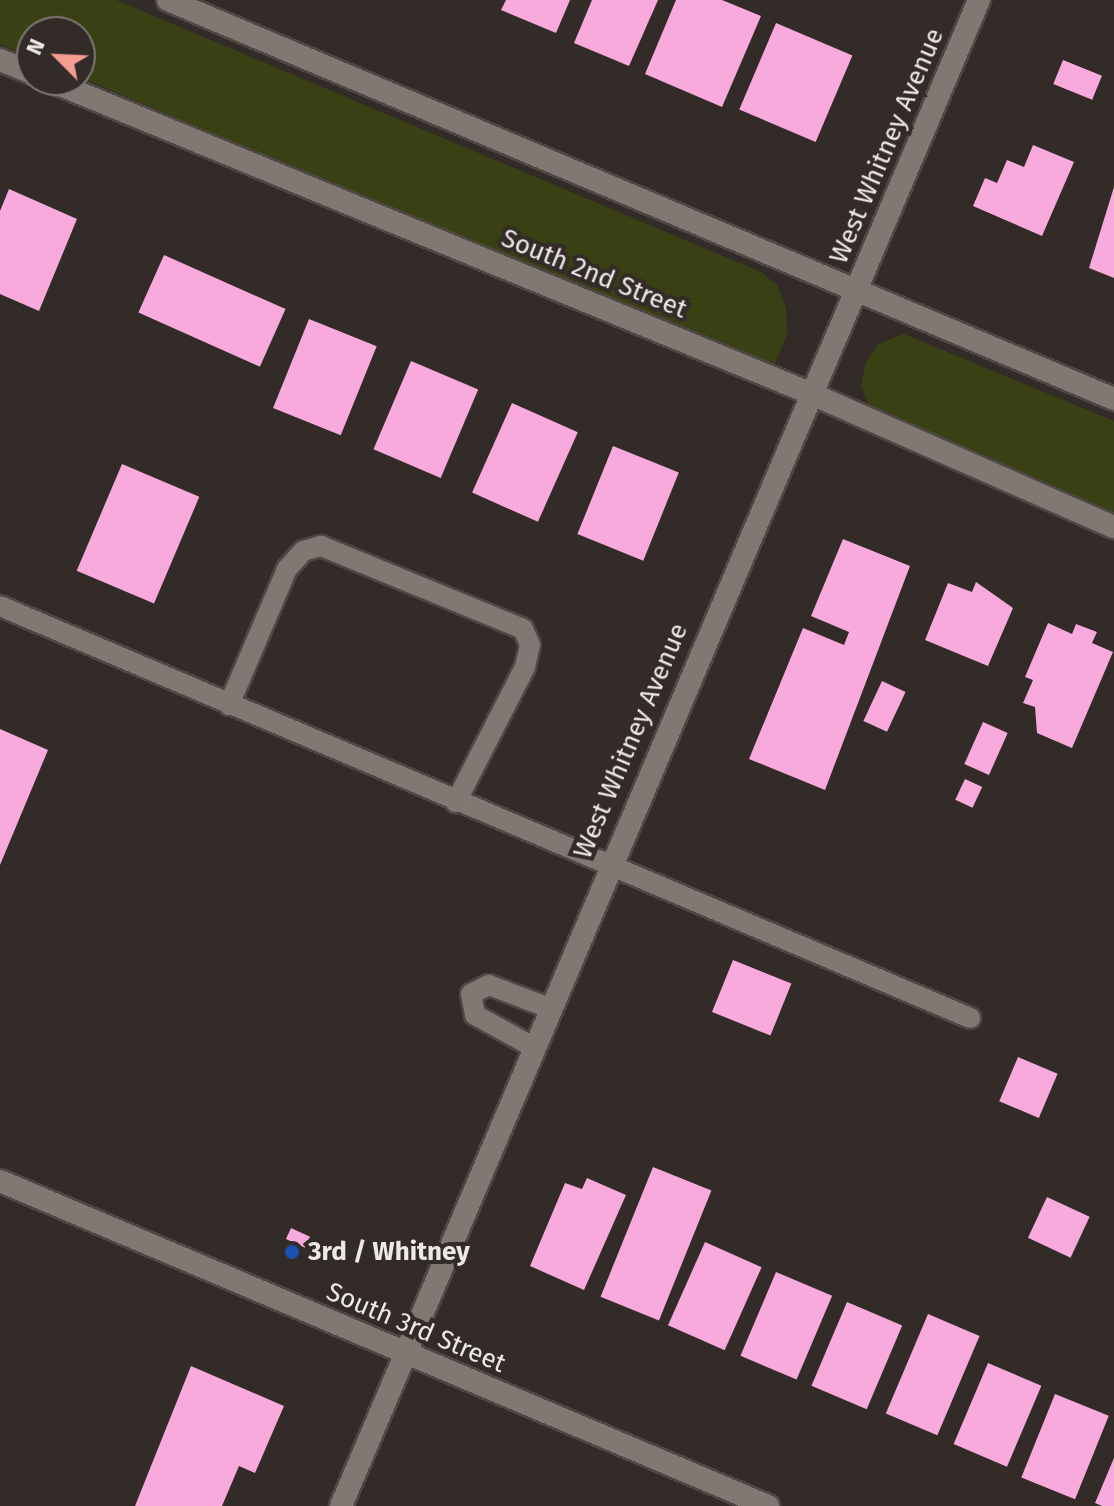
<!DOCTYPE html>
<style>
body{margin:0}
#map{position:relative;width:1114px;height:1506px;overflow:hidden;background:#332b28;font-family:"Fira Sans",sans-serif}
div>[style]{position:absolute}
.green>*{inset:0;background:#384014}
.building>*{inset:0;background:#f8aadd;transform-origin:0 0}
.roads{filter:drop-shadow(2px 0 #4e4744) drop-shadow(-2px 0 #4e4744) drop-shadow(0 2px #4e4744) drop-shadow(0 -2px #4e4744)}
.service>*{height:20px;margin:-10px;padding:0 10px;transform-origin:10px;border-radius:10px;background:#817874}
.minor>*{height:22px;margin:-11px;padding:0 11px;transform-origin:11px;border-radius:11px;background:#817874}
.secondary>*{height:22px;margin:-11px;padding:0 11px;transform-origin:11px;border-radius:11px;background:#817874}
.dots>*{width:22px;height:22px;translate:-50% -50%;box-sizing:border-box;border:4px solid #332b28;border-radius:50%}
span{translate:-50% -50%;white-space:nowrap;text-align:center;line-height:1.15;-webkit-text-stroke:8px #332b28;paint-order:stroke}
.street-label{font-size:26px;color:#eee9e7}
.poi-label{font-size:26px;color:#eee9e7;font-weight:700}
.left{translate:0 -50%;text-align:left}
.north{position:absolute;left:16px;top:16px;width:80px;height:80px;box-sizing:border-box;background:#332b28;border:2px solid #7e7774;border-radius:50%;rotate:294deg;font-size:22px;font-weight:700;line-height:32px;text-align:center;color:#eee9e7}
.north::after{content:'';display:block;margin:auto;width:28px;height:36px;background:#f59c93;clip-path:polygon(50% 0,100% 100%,50% 72%,0 100%)}
</style>
<div id="map">
<div class="green">
<div style="clip-path:polygon(0 0,116px 0,761px 272px,777px 285px,786px 308px,787px 334px,775px 364px,747px 360px,80px 77px,80px 32px,32px 32px,32px 58px,0 44px)"></div>
<div style="clip-path:polygon(904px 334px,1114px 421px,1114px 515px,869px 406px,861px 386px,866px 362px,878px 344px)"></div>
</div>
<div class="building">
<div style="clip-path:polygon(506px 0,570px 0,556px 33px,501px 10px)"></div>
<div style="clip-path:polygon(592px 0,658px 0,629px 66px,574px 43px)"></div>
<div style="clip-path:polygon(676px 0,722px 0,761px 16px,722px 107px,645px 74px)"></div>
<div style="left:776px;top:23px;width:83px;height:94px;rotate:23deg"></div>
<div style="left:1063px;top:60px;width:42px;height:26px;rotate:22deg"></div>
<div style="clip-path:polygon(1033px 145px,1074px 162px,1042px 236px,973px 206px,985px 178px,997px 183px,1007px 160px,1024px 167px)"></div>
<div style="clip-path:polygon(1114px 187px,1114px 278px,1089px 268px)"></div>
<div style="clip-path:polygon(9px 189px,77px 219px,39px 311px,0 294px,0 211px)"></div>
<div style="left:164px;top:255px;width:133px;height:63px;rotate:24deg"></div>
<div style="left:309px;top:319px;width:73px;height:96px;rotate:22deg"></div>
<div style="left:411px;top:361px;width:73px;height:96px;rotate:23deg"></div>
<div style="left:512px;top:403px;width:72px;height:98px;rotate:24deg"></div>
<div style="left:613px;top:446px;width:71px;height:95px;rotate:22deg"></div>
<div style="left:122px;top:464px;width:84px;height:116px;rotate:23deg"></div>
<div style="clip-path:polygon(843px 539px,910px 566px,825px 790px,749px 759px,803px 628px,844px 645px,849px 632px,811px 616px)"></div>
<div style="clip-path:polygon(976px 582px,1013px 608px,988px 666px,925px 640px,948px 583px,972px 592px)"></div>
<div style="clip-path:polygon(1048px 623px,1072px 634px,1076px 624px,1097px 632px,1092px 643px,1113px 652px,1072px 748px,1037px 733px,1035px 707px,1023px 703px,1033px 680px,1025px 677px)"></div>
<div style="left:882px;top:681px;width:26px;height:44px;rotate:25deg"></div>
<div style="left:983px;top:722px;width:27px;height:46px;rotate:24deg"></div>
<div style="clip-path:polygon(0 729px,48px 750px,0 865px)"></div>
<div style="left:965px;top:779px;width:19px;height:23px;rotate:25deg"></div>
<div style="left:733px;top:960px;width:63px;height:56px;rotate:22deg"></div>
<div style="left:1018px;top:1057px;width:43px;height:48px;rotate:23deg"></div>
<div style="left:653px;top:1167px;width:63px;height:140px;rotate:22deg"></div>
<div style="clip-path:polygon(587px 1178px,626px 1195px,584px 1290px,530px 1266px,565px 1183px,582px 1189px)"></div>
<div style="left:1047px;top:1197px;width:47px;height:45px;rotate:25deg"></div>
<div style="left:291px;top:1228px;width:21px;height:12px;rotate:25deg"></div>
<div style="left:705px;top:1242px;width:62px;height:91px;rotate:24deg"></div>
<div style="left:776px;top:1272px;width:61px;height:91px;rotate:23deg"></div>
<div style="left:847px;top:1302px;width:60px;height:91px;rotate:23deg"></div>
<div style="left:928px;top:1314px;width:56px;height:108px;rotate:23deg"></div>
<div style="left:988px;top:1363px;width:58px;height:88px;rotate:23deg"></div>
<div style="clip-path:polygon(191px 1366px,284px 1406px,255px 1473px,239px 1466px,222px 1506px,135px 1506px)"></div>
<div style="left:1055px;top:1394px;width:58px;height:90px;rotate:22deg"></div>
<div style="clip-path:polygon(1114px 1458px,1114px 1506px,1102px 1506px,1095px 1503px)"></div>
</div>
<div class="roads">
<div class="service">
<div style="left:0;top:606px;width:1054px;rotate:23.01deg"></div>
<div style="left:229px;top:705px;width:148px;rotate:-66.9deg"></div>
<div style="left:287px;top:569px;width:24px;rotate:-48deg"></div>
<div style="left:303px;top:551px;width:19px;rotate:-16deg"></div>
<div style="left:321px;top:546px;width:218px;rotate:22.3deg"></div>
<div style="left:523px;top:629px;width:17px;rotate:66deg"></div>
<div style="left:530px;top:645px;width:23px;rotate:103deg"></div>
<div style="left:525px;top:667px;width:152px;rotate:117.1deg"></div>
<div style="left:533px;top:1047px;width:66px;rotate:-151.1deg"></div>
<div style="left:475px;top:1015px;width:21px;rotate:-101deg"></div>
<div style="left:471px;top:994px;width:20px;rotate:-27deg"></div>
<div style="left:489px;top:985px;width:64px;rotate:21deg"></div>
</div>
<div class="minor">
<div style="left:168px;top:0;width:1027px;rotate:22.87deg"></div>
<div style="left:0;top:60px;width:35px;rotate:22deg"></div>
<div style="left:48px;top:80px;width:826px;rotate:22.34deg"></div>
<div style="left:812px;top:394px;width:330px;rotate:23.8deg"></div>
<div style="left:341px;top:1506px;width:1636px;rotate:-67.04deg"></div>
</div>
<div class="secondary">
<div style="left:0;top:1181px;width:834px;rotate:22.94deg"></div>
</div>
</div>
<div class="dots">
<div style="left:292px;top:1252px;background:#1a4fb4"></div>
</div>
<div class="street-label">
<span style="left:887px;top:146px;rotate:-67deg">West Whitney Avenue</span>
<span style="left:594px;top:274px;rotate:22deg">South 2nd Street</span>
<span style="left:631px;top:741px;rotate:-67deg">West Whitney Avenue</span>
<span style="left:416px;top:1328px;rotate:23deg">South 3rd Street</span>
</div>
<div class="poi-label">
<span class="left" style="left:308px;top:1252px">3rd / Whitney</span>
</div>
<div class="north">N</div>
</div>
